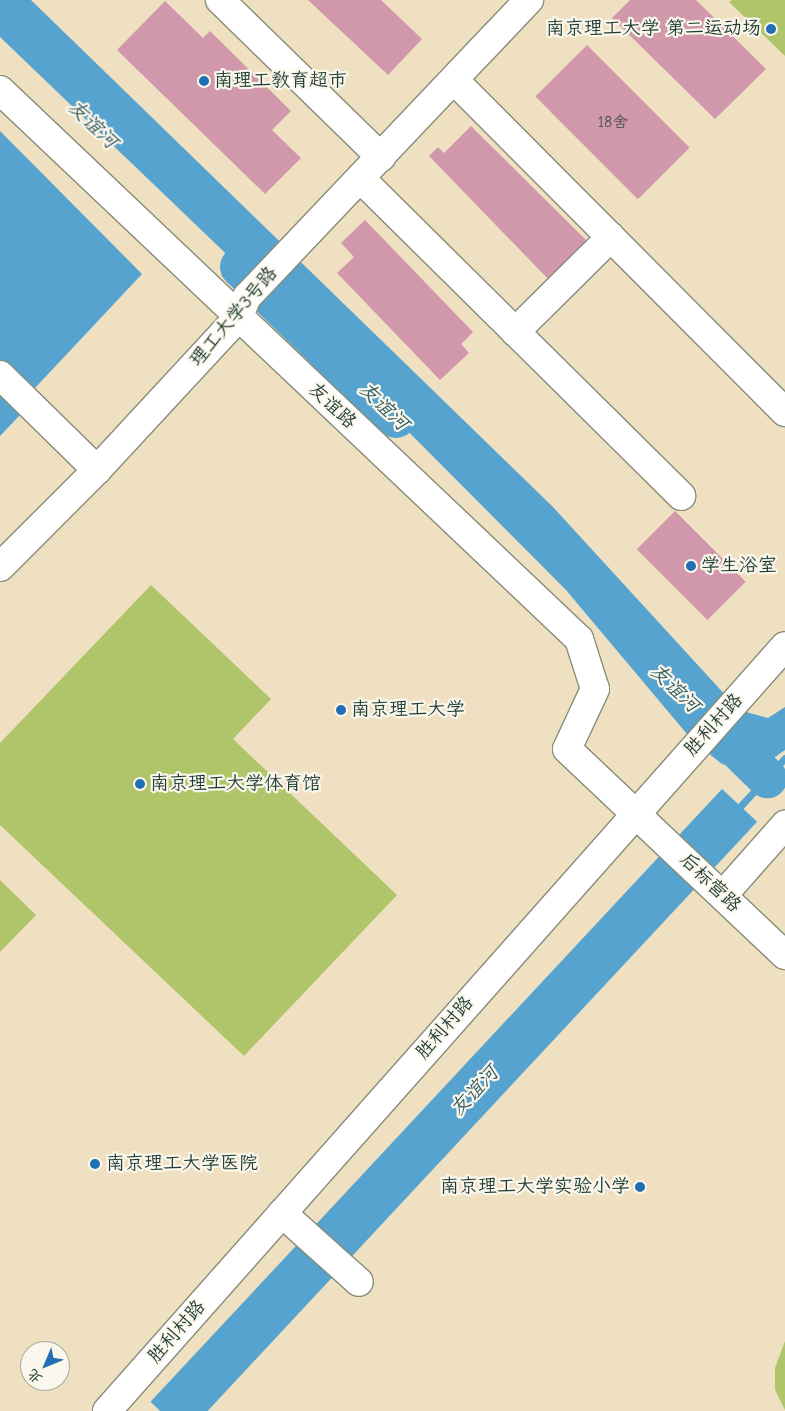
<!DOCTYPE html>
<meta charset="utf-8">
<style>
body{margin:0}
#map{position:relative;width:785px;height:1411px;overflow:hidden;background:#efe0c1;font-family:"Comic Neue","LXGW WenKai TC",sans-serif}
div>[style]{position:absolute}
.green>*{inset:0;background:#b0c569}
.water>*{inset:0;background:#55a3ce;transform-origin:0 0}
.stream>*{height:7px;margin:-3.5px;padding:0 3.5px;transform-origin:3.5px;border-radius:3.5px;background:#55a3ce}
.river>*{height:40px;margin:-20px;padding:0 20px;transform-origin:20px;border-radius:20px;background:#55a3ce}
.building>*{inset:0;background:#d098aa;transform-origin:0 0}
.roads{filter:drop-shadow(1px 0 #878e7a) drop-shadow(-1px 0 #878e7a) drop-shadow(0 1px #878e7a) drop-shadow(0 -1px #878e7a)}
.minor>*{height:28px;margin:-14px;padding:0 14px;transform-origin:14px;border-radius:14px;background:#fff}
.dots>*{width:14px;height:14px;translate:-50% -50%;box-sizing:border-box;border:2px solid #fbf7ec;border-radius:50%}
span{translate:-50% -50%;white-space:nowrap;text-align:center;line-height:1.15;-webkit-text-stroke:4.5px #fbf7ec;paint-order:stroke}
.number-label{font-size:16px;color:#4b5452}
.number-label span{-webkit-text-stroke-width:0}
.poi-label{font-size:19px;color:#1f3d34}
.right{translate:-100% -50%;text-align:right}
.left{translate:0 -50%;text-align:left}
.street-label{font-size:19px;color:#1f3d34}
.water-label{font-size:20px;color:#2f5c62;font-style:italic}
.north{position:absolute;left:20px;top:1341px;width:50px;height:50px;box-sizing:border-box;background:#fbf7ec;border:1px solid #a3ada2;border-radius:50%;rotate:225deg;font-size:14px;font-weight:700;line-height:20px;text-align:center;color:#1f3d34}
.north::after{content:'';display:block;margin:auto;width:18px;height:22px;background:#1f6fb2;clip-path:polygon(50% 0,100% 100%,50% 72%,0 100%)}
</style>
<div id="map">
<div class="green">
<div style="clip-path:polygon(732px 0,785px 0,785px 56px,729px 2px)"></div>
<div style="clip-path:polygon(151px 585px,271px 699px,233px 739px,397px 895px,244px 1056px,0 825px,0 743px)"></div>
<div style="clip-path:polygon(0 880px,36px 915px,0 952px)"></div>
<div style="clip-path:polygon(785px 1341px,785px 1410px,775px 1390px,775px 1368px)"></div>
</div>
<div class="water">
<div style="clip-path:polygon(0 0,31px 0,553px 507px,739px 710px,768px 718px,785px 707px,785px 750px,759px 768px,739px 768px,722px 764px,692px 740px,566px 590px,341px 364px,0 37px)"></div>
<div style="clip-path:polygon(0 131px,142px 274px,35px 388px,13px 368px,0 382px)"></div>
<div style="clip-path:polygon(0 396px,21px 414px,0 436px)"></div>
<div style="left:722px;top:789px;width:48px;height:838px;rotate:43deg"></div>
</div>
<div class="stream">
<div style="left:734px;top:813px;width:75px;rotate:-47.2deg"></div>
</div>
<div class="river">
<div style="left:240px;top:267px;width:217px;rotate:44.1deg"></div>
<div style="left:718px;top:730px;width:69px;rotate:44.4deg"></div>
</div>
<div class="building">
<div style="clip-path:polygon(308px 0,381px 0,422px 39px,388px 75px)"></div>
<div style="clip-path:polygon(630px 0,696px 0,766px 69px,715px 119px,612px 18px)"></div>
<div style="clip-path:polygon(165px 1px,203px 38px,210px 31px,291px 111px,272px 130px,301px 158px,265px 194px,117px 50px)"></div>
<div style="left:587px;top:45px;width:145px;height:73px;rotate:45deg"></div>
<div style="clip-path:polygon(471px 126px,589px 243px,551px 282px,429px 156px,438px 147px,444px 153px)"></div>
<div style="clip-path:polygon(365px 220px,473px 332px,461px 344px,469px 353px,440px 380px,337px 273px,354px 257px,341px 243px)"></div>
<div style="left:675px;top:511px;width:100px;height:54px;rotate:45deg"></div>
</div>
<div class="roads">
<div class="minor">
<div style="left:220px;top:0;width:225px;rotate:44.3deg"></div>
<div style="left:454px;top:80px;width:469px;rotate:45.1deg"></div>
<div style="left:0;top:90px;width:798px;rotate:43.48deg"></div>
<div style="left:579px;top:639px;width:52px;rotate:72.3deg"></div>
<div style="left:595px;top:689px;width:66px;rotate:115deg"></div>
<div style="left:567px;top:749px;width:300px;rotate:43.4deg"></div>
<div style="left:360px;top:178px;width:452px;rotate:44.7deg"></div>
<div style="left:515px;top:332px;width:135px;rotate:-44.7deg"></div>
<div style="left:0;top:375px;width:136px;rotate:44.4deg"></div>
<div style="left:0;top:567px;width:137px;rotate:-45deg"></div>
<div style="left:97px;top:470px;width:207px;rotate:-47.2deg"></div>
<div style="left:238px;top:318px;width:23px;rotate:-67deg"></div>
<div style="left:247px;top:297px;width:410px;rotate:-46.5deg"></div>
<div style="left:723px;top:895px;width:94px;rotate:-48.5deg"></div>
<div style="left:282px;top:1213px;width:103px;rotate:41.9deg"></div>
<div style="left:107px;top:1411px;width:1022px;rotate:-48.45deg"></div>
</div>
</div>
<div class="dots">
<div style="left:771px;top:29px;background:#1f6fb2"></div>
<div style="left:204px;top:81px;background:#1f6fb2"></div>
<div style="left:691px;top:566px;background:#1f6fb2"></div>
<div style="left:341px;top:710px;background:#1f6fb2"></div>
<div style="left:140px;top:784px;background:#1f6fb2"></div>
<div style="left:95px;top:1164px;background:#1f6fb2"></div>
<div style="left:640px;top:1187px;background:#1f6fb2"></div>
</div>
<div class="number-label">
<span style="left:613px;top:122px">18舍</span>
</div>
<div class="poi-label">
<span class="right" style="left:761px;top:29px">南京理工大学 第二运动场</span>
<span class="left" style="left:214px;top:81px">南理工教育超市</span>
<span class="left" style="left:701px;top:566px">学生浴室</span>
<span class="left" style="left:351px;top:710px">南京理工大学</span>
<span class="left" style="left:150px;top:784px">南京理工大学体育馆</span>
<span class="left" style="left:106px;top:1164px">南京理工大学医院</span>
<span class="right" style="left:630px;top:1187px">南京理工大学实验小学</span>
</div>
<div class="street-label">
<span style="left:234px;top:317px;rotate:-50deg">理工大学3号路</span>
<span style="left:332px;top:406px;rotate:43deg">友谊路</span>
<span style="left:714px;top:725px;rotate:-48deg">胜利村路</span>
<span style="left:710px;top:883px;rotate:44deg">后标营路</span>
<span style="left:445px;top:1028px;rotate:-49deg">胜利村路</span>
<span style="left:177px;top:1332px;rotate:-49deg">胜利村路</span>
</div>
<div class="water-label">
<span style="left:93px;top:124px;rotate:44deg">友谊河</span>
<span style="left:384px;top:406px;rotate:44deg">友谊河</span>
<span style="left:675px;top:688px;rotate:44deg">友谊河</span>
<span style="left:474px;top:1091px;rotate:-47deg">友谊河</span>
</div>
<div class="north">北</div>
</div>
